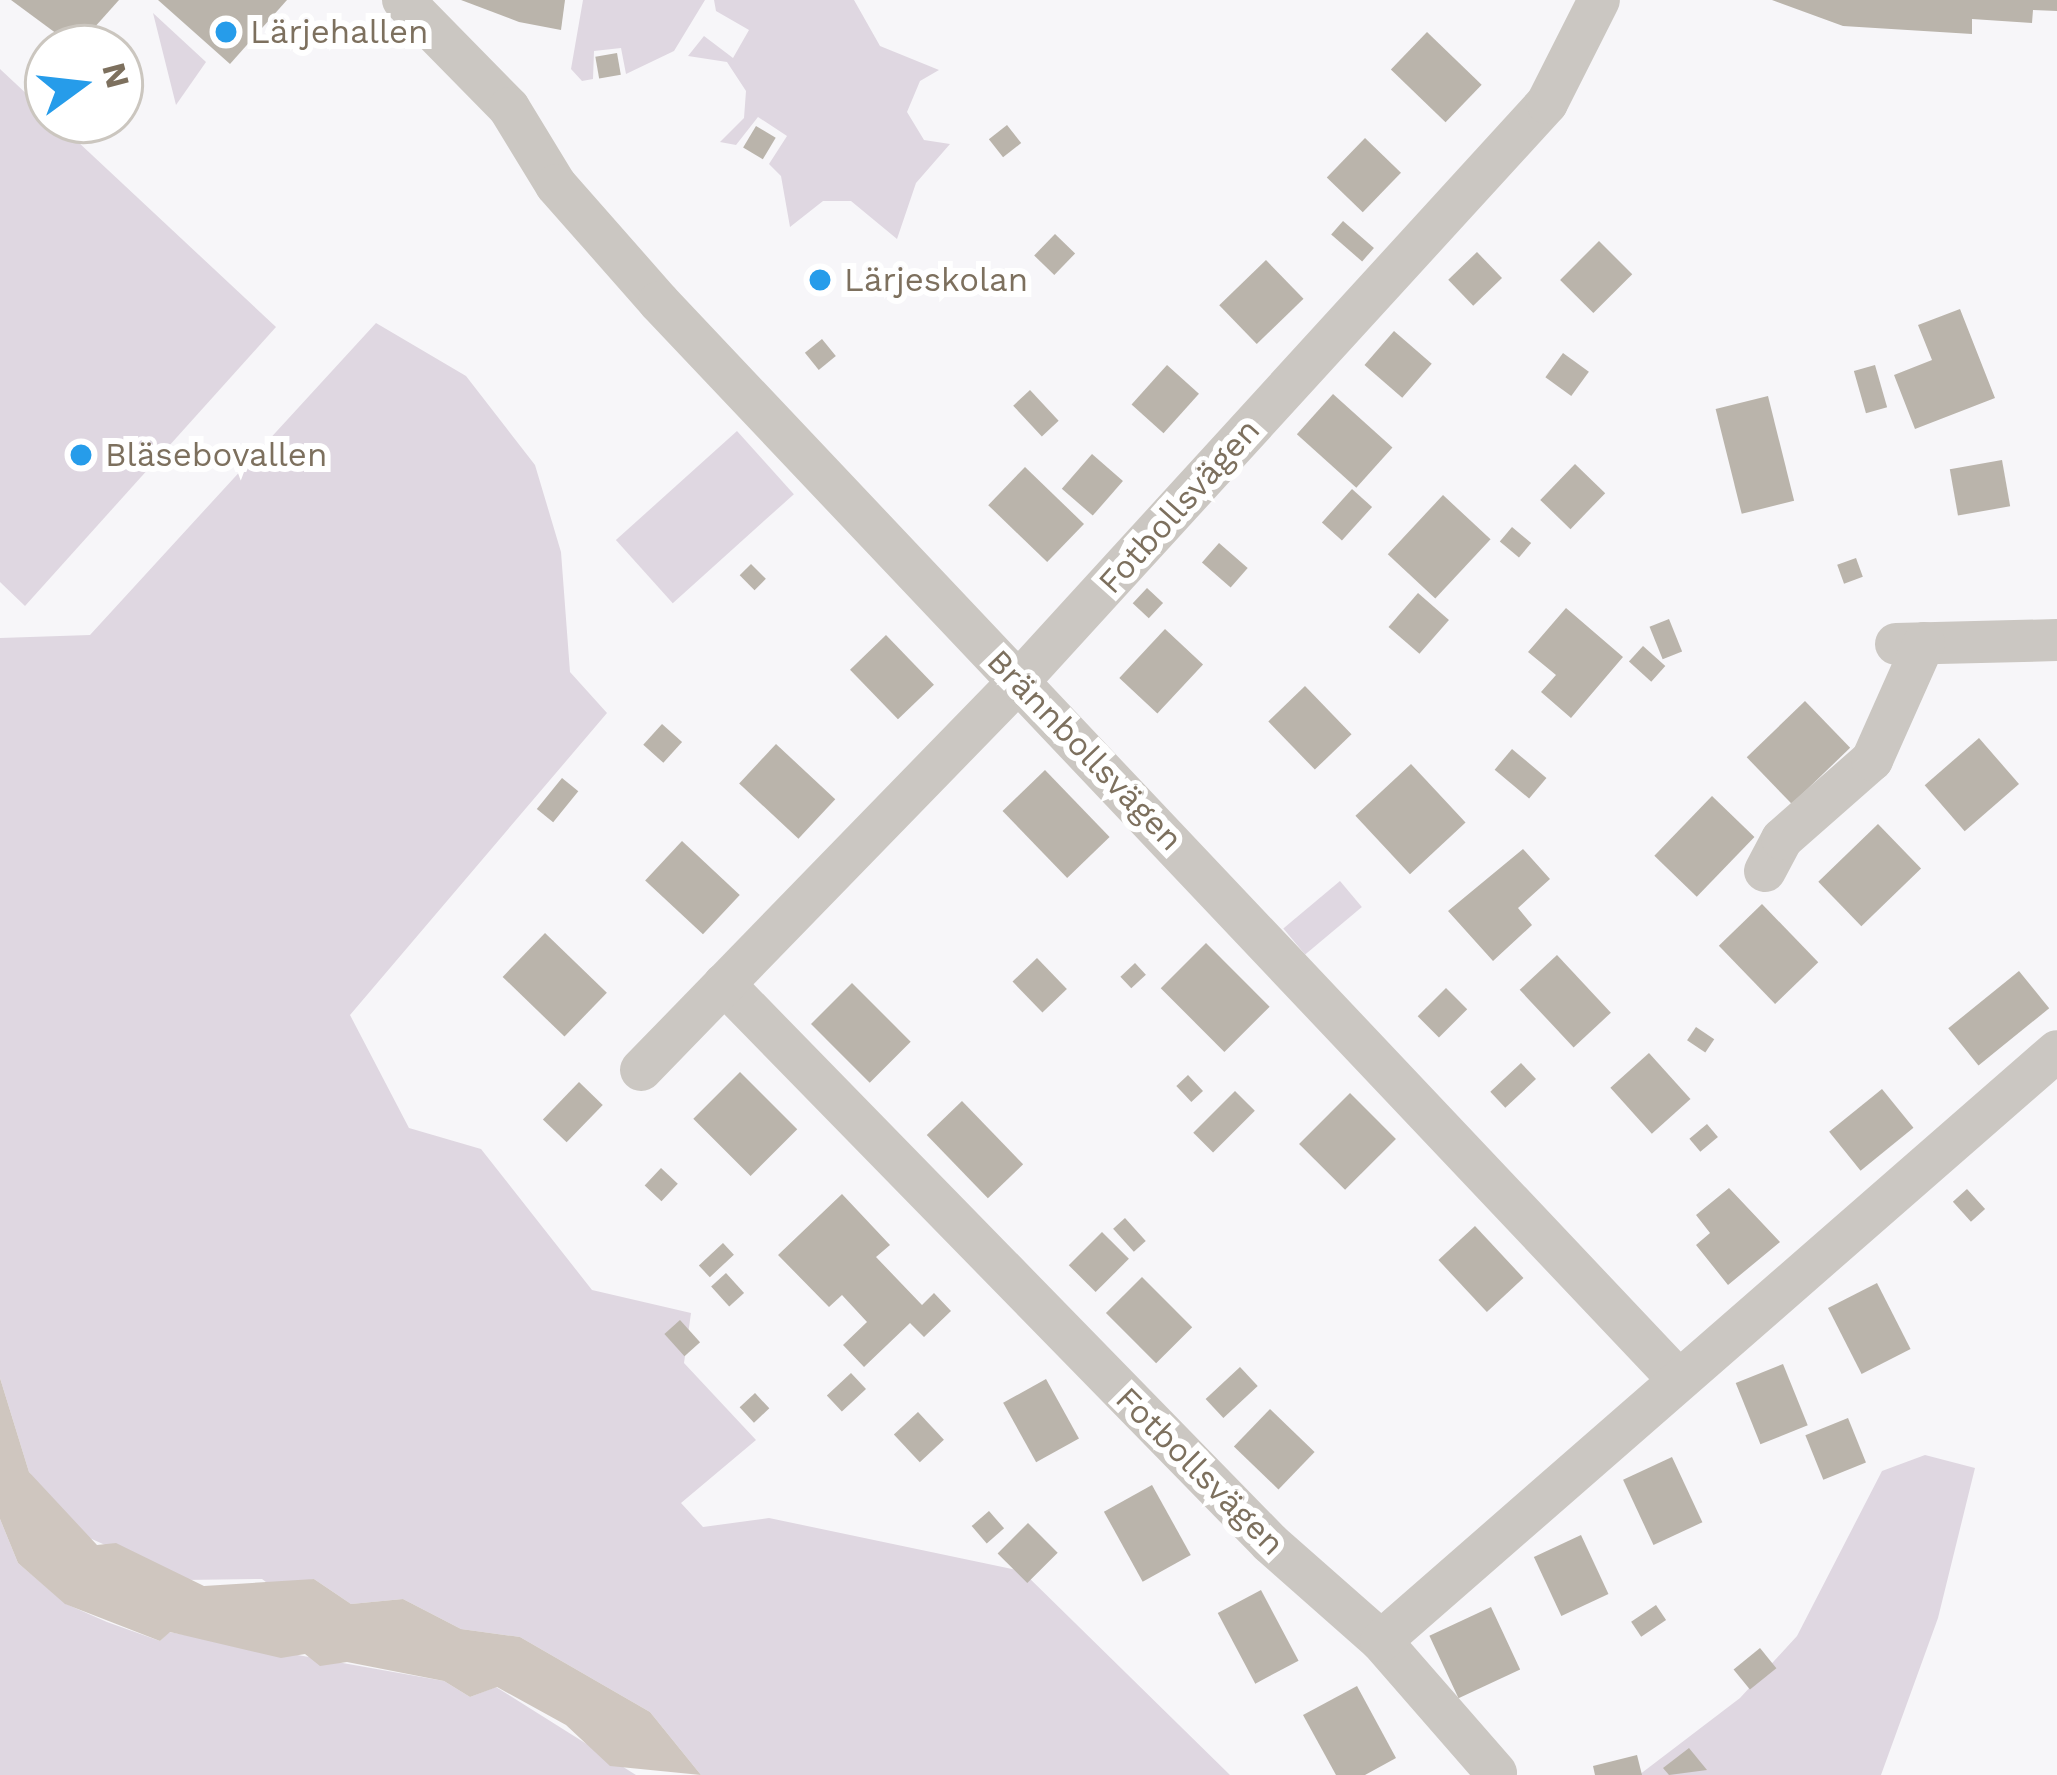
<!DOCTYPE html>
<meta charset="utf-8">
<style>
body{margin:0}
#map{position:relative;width:2057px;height:1775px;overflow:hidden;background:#f7f6f9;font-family:"Work Sans",sans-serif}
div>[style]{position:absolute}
.green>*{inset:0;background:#dfd7e1;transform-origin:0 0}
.water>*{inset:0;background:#cfc6bf}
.building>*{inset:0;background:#bab4ab;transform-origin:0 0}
.minor>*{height:42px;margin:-21px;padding:0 21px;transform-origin:21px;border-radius:21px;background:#cbc7c2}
.dots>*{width:33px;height:33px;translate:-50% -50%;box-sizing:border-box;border:6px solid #fff;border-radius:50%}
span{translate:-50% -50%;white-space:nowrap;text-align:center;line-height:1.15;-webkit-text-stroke:12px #fff;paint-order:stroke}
.poi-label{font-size:33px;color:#7d705e}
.left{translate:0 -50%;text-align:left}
.street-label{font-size:33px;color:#7d705e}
.north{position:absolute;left:24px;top:24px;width:120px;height:120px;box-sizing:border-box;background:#fff;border:3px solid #cbc6bf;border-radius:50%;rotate:75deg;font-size:33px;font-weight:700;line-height:48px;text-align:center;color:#7d705e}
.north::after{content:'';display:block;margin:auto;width:42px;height:54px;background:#269cea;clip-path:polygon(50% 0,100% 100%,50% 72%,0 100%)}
</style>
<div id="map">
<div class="green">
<div style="clip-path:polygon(583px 0,705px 0,674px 51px,626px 74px,621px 48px,594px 51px,593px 79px,582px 81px,571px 69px)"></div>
<div style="clip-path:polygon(714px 0,854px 0,880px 46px,939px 70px,920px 81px,907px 112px,924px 140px,950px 144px,916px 183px,897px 239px,851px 201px,823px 201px,790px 227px,781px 176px,769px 164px,787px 136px,758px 117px,736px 145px,720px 142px,744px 118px,746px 91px,727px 62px,688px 56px,704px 36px,733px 58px,749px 30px,716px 11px)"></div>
<div style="clip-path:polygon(153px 13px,206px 62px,176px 105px)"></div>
<div style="clip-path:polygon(0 69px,276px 327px,25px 606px,0 582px)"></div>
<div style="clip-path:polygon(376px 323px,466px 376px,535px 465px,561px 552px,570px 672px,607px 713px,350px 1015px,409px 1128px,481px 1149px,592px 1290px,691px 1313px,684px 1363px,756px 1440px,681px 1503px,703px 1527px,769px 1518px,1022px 1571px,1230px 1775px,701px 1775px,650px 1712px,520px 1637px,461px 1629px,403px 1599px,351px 1604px,314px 1579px,274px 1588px,262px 1579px,184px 1580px,76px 1532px,29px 1472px,0 1378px,0 638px,90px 635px)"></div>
<div style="left:737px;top:431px;width:85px;height:163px;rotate:48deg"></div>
<div style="left:1340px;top:881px;width:34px;height:74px;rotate:50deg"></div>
<div style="clip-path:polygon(1925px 1455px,1975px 1468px,1938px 1618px,1881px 1775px,1639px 1775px,1740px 1698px,1797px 1636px,1882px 1471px)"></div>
<div style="clip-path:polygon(0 1519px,18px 1563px,66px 1604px,107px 1622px,160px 1641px,169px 1632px,444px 1681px,470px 1697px,496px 1687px,636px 1775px,0 1775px)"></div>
</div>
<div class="water">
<div style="clip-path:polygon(0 1378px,29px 1472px,97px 1545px,116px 1543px,204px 1586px,314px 1579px,351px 1604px,403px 1599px,461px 1629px,520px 1637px,650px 1712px,701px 1775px,610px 1766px,566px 1725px,497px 1687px,470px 1697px,444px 1681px,347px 1662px,320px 1666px,305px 1654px,281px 1658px,170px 1632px,160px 1641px,65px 1604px,18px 1563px,0 1519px)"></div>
</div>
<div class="building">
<div style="clip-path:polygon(11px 0,119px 0,76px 48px)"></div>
<div style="clip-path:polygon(158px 0,287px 0,230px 64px)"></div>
<div style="clip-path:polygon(461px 0,565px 0,561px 30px,519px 22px)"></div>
<div style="clip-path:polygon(1772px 0,2057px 0,2057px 11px,2033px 10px,2032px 23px,1972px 19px,1972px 34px,1843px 26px)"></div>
<div style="left:1427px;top:32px;width:76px;height:52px;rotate:44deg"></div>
<div style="left:617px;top:53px;width:22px;height:22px;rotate:80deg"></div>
<div style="left:1007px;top:125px;width:23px;height:23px;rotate:52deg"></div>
<div style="left:756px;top:126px;width:23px;height:25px;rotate:31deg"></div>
<div style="left:1365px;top:138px;width:50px;height:55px;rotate:44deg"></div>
<div style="left:1343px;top:221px;width:41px;height:18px;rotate:41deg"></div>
<div style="left:1055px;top:234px;width:28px;height:30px;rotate:44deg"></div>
<div style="left:1599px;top:241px;width:47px;height:55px;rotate:45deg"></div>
<div style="left:1477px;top:252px;width:36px;height:40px;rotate:46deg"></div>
<div style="left:1266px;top:260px;width:54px;height:65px;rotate:46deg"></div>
<div style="clip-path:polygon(1960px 309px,1995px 398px,1915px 429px,1894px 375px,1932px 360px,1918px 325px)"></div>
<div style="left:1394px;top:331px;width:50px;height:45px;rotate:41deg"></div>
<div style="left:822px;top:339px;width:22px;height:22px;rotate:51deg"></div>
<div style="left:1563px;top:353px;width:32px;height:30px;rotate:36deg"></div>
<div style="left:1167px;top:365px;width:43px;height:53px;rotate:42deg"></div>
<div style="left:1875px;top:365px;width:44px;height:22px;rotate:74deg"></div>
<div style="left:1030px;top:390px;width:42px;height:23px;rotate:47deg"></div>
<div style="left:1333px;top:394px;width:80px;height:54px;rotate:42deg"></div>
<div style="left:1768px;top:396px;width:108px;height:54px;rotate:76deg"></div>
<div style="left:1092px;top:454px;width:41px;height:46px;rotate:41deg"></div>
<div style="left:2002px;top:460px;width:47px;height:53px;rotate:80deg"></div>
<div style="left:1575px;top:464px;width:42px;height:50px;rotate:44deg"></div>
<div style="left:1025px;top:467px;width:82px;height:53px;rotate:44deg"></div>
<div style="left:1352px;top:489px;width:27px;height:45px;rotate:42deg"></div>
<div style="left:1443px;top:495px;width:65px;height:81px;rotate:43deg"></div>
<div style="left:1512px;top:527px;width:25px;height:19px;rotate:40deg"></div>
<div style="left:1219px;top:543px;width:38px;height:26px;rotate:41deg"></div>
<div style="left:1856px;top:558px;width:20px;height:20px;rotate:70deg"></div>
<div style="left:751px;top:564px;width:21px;height:16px;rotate:45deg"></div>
<div style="left:1147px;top:588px;width:22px;height:21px;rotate:43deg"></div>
<div style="left:1418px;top:593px;width:41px;height:45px;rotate:41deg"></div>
<div style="clip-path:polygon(1566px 608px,1623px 657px,1571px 718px,1541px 692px,1556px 675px,1528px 652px)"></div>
<div style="left:1669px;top:619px;width:35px;height:21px;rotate:68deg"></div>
<div style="left:1165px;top:629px;width:52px;height:67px;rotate:43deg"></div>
<div style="left:886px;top:635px;width:69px;height:50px;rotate:46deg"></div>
<div style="left:1643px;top:646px;width:30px;height:21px;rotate:42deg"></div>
<div style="left:1305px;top:686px;width:67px;height:51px;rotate:46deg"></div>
<div style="left:1805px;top:701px;width:65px;height:81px;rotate:46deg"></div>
<div style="left:662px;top:724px;width:27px;height:28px;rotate:42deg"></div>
<div style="left:1979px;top:738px;width:61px;height:72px;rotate:49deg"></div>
<div style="left:776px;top:744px;width:81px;height:54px;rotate:43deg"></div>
<div style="left:1512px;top:749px;width:45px;height:27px;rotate:40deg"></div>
<div style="left:1411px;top:764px;width:80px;height:76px;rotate:47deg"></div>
<div style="left:1045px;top:770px;width:93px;height:59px;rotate:46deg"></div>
<div style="left:562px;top:778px;width:21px;height:40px;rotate:39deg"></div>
<div style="left:1712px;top:796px;width:59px;height:83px;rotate:44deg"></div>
<div style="left:1878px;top:824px;width:62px;height:83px;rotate:46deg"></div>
<div style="left:682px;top:841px;width:79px;height:54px;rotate:43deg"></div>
<div style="clip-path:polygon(1523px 849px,1550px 879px,1518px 908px,1532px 925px,1493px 961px,1448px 911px)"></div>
<div style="left:1762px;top:904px;width:81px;height:60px;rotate:46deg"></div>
<div style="left:545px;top:933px;width:86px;height:61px;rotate:44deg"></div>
<div style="left:1206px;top:943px;width:90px;height:64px;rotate:45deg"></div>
<div style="left:1557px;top:955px;width:79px;height:51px;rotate:47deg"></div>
<div style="left:1037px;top:958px;width:43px;height:34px;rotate:46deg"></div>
<div style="left:1135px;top:963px;width:16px;height:20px;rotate:47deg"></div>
<div style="left:2019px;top:971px;width:48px;height:91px;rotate:51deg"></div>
<div style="left:852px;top:983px;width:83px;height:58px;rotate:45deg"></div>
<div style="left:1446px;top:988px;width:30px;height:40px;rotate:45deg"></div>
<div style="left:1696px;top:1027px;width:22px;height:16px;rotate:34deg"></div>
<div style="left:1649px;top:1053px;width:62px;height:52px;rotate:48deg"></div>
<div style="left:1521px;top:1063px;width:22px;height:42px;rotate:47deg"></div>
<div style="left:740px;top:1072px;width:81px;height:66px;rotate:45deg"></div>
<div style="left:1188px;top:1075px;width:22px;height:16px;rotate:47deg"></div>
<div style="left:579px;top:1082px;width:33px;height:52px;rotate:44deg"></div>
<div style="left:1882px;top:1089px;width:50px;height:68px;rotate:51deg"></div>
<div style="left:1235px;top:1091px;width:28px;height:59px;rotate:45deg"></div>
<div style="left:1350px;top:1093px;width:65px;height:72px;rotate:45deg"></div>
<div style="left:962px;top:1101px;width:88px;height:49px;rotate:46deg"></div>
<div style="left:1707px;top:1124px;width:17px;height:23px;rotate:50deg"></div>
<div style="left:661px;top:1168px;width:23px;height:24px;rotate:43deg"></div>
<div style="clip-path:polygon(1729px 1188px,1780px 1242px,1728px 1285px,1696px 1245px,1710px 1233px,1696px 1215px)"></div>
<div style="left:1967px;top:1189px;width:27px;height:19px;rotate:48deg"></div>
<div style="clip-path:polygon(842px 1194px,890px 1245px,876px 1257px,922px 1305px,934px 1293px,951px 1311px,924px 1337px,910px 1323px,864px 1367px,843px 1345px,867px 1322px,842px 1295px,829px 1307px,778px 1255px)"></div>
<div style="left:1125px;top:1218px;width:31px;height:16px;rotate:48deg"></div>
<div style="left:1475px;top:1226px;width:71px;height:50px;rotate:47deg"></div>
<div style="left:1102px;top:1232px;width:38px;height:47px;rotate:45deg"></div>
<div style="left:723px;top:1243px;width:16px;height:33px;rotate:47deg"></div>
<div style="left:726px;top:1273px;width:27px;height:20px;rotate:48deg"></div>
<div style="left:1142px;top:1277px;width:71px;height:51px;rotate:45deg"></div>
<div style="left:1877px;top:1283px;width:74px;height:55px;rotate:63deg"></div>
<div style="left:680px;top:1320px;width:30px;height:21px;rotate:48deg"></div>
<div style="left:1783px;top:1364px;width:66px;height:51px;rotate:68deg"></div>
<div style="left:1240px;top:1367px;width:26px;height:47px;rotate:47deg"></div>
<div style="left:851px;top:1373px;width:22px;height:33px;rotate:47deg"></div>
<div style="left:1046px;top:1379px;width:68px;height:49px;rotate:61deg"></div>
<div style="left:755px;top:1393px;width:21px;height:21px;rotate:47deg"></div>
<div style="left:1270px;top:1409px;width:62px;height:52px;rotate:44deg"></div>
<div style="left:918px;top:1412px;width:38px;height:33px;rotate:47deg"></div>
<div style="left:1848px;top:1418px;width:48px;height:46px;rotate:68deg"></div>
<div style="left:1672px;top:1457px;width:72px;height:54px;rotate:65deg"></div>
<div style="left:1152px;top:1485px;width:80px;height:55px;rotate:61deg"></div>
<div style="left:989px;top:1511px;width:23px;height:23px;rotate:49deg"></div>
<div style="left:1028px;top:1523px;width:42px;height:43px;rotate:45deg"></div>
<div style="left:1581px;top:1535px;width:65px;height:52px;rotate:65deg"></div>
<div style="left:1261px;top:1590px;width:80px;height:49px;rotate:62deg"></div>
<div style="left:1656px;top:1605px;width:18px;height:30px;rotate:56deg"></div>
<div style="left:1491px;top:1607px;width:69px;height:68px;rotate:65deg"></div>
<div style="left:1760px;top:1648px;width:26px;height:34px;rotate:51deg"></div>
<div style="clip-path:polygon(1357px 1686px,1396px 1758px,1365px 1775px,1336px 1775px,1303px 1715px)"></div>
<div style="clip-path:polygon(1689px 1748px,1707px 1770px,1669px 1775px,1663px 1768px)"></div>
<div style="clip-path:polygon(1637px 1755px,1642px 1775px,1595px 1775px,1593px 1766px)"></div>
</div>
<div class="minor">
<div style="left:403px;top:0;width:151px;rotate:45.5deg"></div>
<div style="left:509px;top:108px;width:90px;rotate:58.6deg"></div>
<div style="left:556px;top:185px;width:156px;rotate:48.6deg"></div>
<div style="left:659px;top:302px;width:1481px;rotate:46.59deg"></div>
<div style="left:1896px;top:644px;width:161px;rotate:-1.4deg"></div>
<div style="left:1765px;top:871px;width:36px;rotate:-62deg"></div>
<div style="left:1782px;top:839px;width:120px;rotate:-41.3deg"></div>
<div style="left:1872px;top:760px;width:128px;rotate:-66deg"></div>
<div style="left:724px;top:984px;width:781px;rotate:45.67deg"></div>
<div style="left:1270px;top:1543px;width:148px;rotate:41.4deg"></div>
<div style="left:1381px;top:1641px;width:175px;rotate:48.9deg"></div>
<div style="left:641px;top:1070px;width:541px;rotate:-45.82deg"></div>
<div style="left:1018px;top:682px;width:784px;rotate:-47.58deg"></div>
<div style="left:1547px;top:103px;width:115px;rotate:-63.2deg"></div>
<div style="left:1381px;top:1641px;width:897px;rotate:-41.11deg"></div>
</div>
<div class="dots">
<div style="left:226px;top:32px;background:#269cea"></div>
<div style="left:820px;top:280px;background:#269cea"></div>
<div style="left:81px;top:455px;background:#269cea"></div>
</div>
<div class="poi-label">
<span class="left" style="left:250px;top:32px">Lärjehallen</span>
<span class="left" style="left:844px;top:280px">Lärjeskolan</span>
<span class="left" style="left:105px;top:455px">Bläsebovallen</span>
</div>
<div class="street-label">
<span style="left:1179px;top:506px;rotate:-48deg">Fotbollsvägen</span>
<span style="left:1085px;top:750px;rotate:46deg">Brännbollsvägen</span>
<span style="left:1200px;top:1471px;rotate:45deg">Fotbollsvägen</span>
</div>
<div class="north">N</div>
</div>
